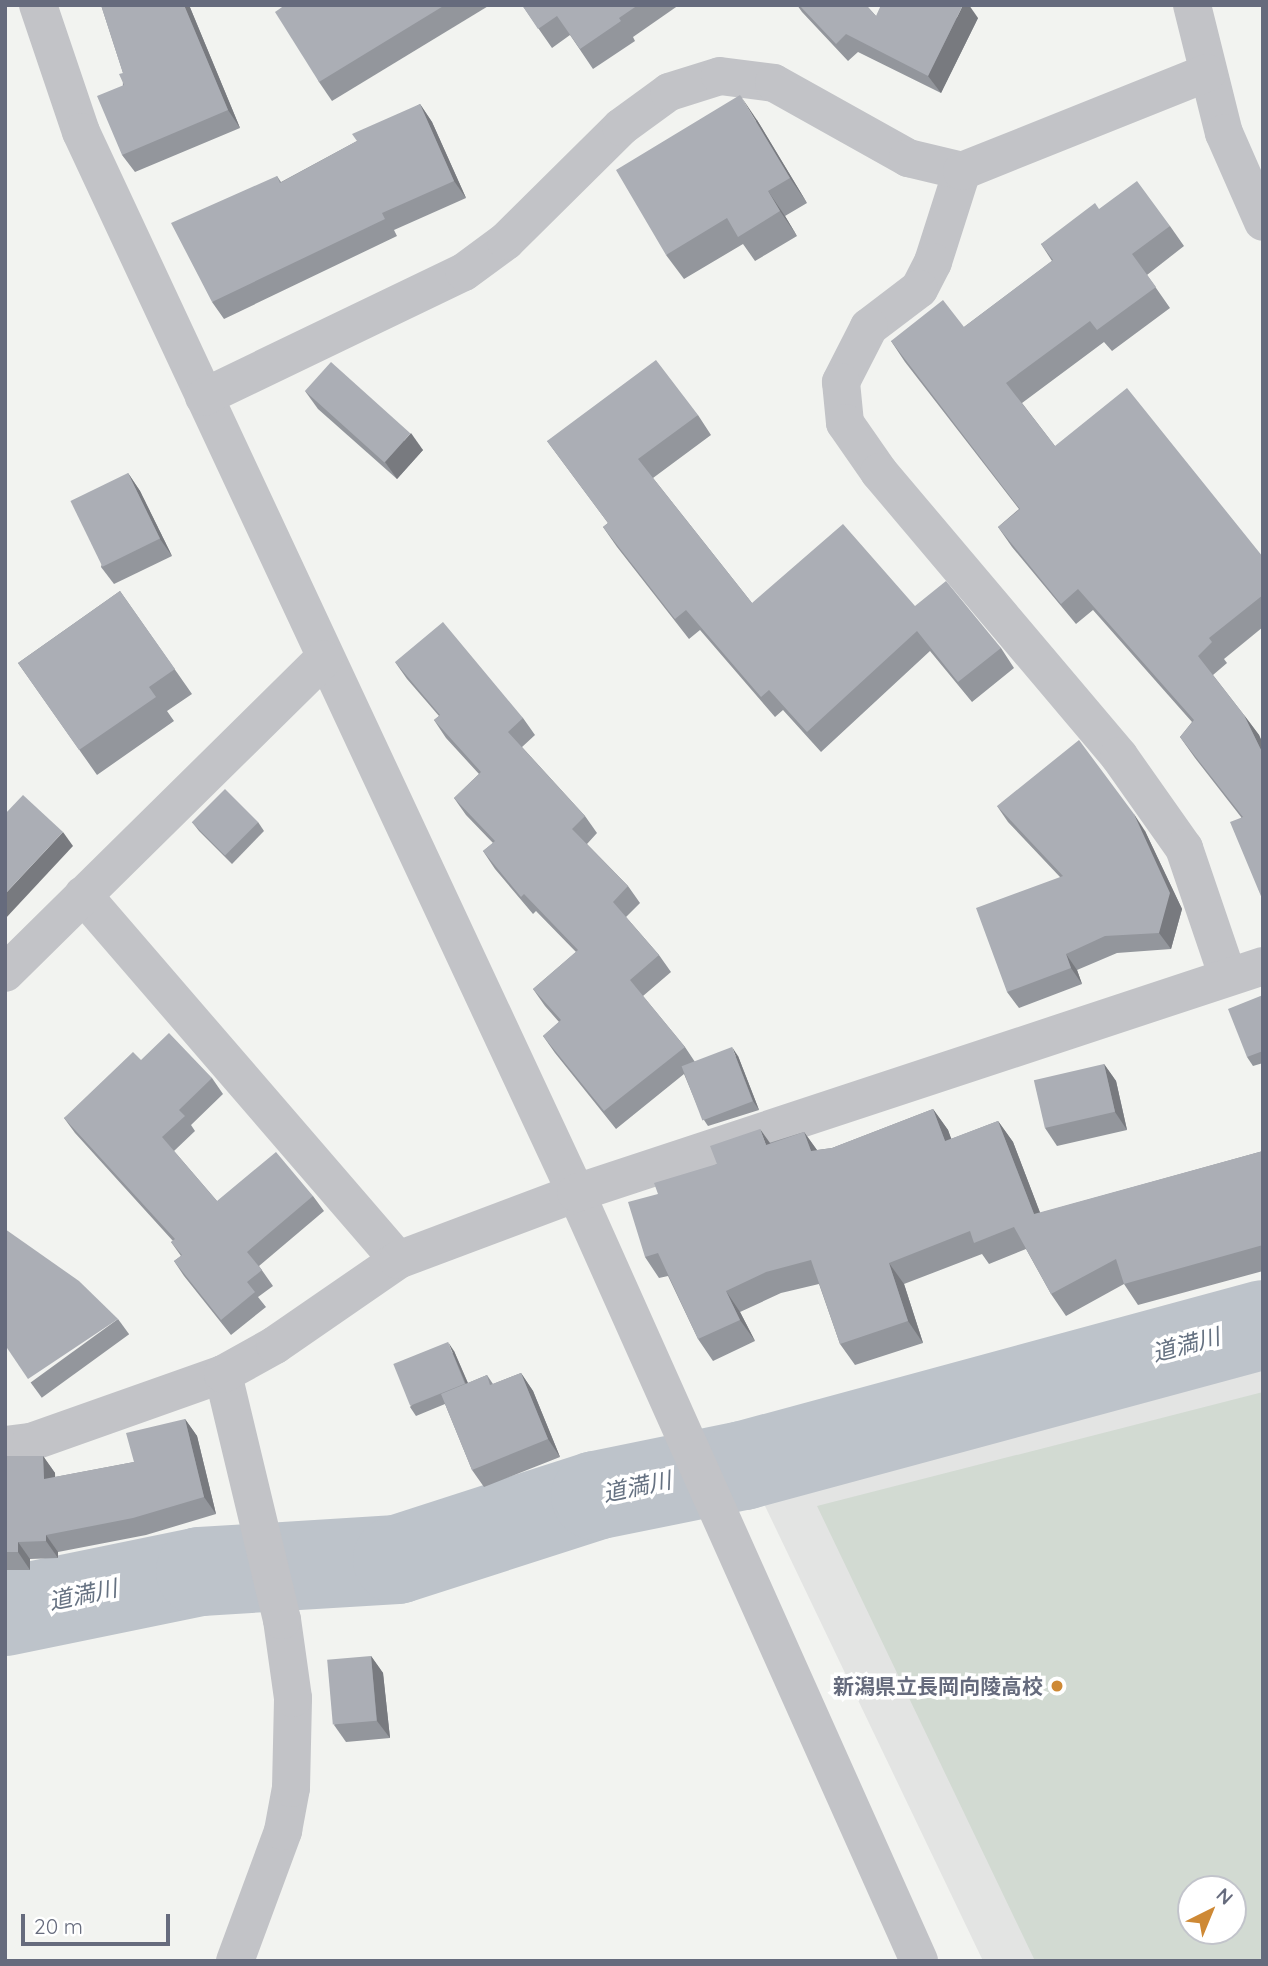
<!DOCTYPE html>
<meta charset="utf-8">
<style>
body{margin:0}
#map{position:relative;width:1268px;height:1966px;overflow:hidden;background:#f2f3f0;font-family:Quicksand,"Noto Sans JP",sans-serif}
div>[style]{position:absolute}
.built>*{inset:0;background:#e3e4e3}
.green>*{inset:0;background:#d2dad2}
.river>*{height:89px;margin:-44.5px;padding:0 44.5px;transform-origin:44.5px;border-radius:44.5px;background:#bdc3ca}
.minor>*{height:38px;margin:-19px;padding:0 19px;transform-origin:19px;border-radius:19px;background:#c2c3c7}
.wall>*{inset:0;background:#93969c;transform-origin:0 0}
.shaded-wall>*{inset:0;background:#787a7f}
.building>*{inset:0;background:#abaeb5;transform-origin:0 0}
.dots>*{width:19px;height:19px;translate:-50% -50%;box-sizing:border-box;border:4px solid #fff;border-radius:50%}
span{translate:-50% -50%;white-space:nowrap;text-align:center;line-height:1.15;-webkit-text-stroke:7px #fff;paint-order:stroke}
.poi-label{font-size:21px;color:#666b7d;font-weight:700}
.right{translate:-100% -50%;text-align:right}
.water-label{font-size:23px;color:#667282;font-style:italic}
.frame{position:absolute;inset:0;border:7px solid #666b7d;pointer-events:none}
.north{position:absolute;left:1177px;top:1875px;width:70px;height:70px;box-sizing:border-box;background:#fff;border:2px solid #c2c4cb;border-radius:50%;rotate:43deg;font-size:19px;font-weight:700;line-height:28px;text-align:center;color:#666b7d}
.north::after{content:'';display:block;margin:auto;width:24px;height:32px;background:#ce8935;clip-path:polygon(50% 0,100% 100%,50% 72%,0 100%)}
.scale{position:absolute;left:21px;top:1914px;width:149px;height:32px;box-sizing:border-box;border:4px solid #666b7d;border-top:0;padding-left:9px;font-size:21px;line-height:24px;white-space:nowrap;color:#666b7d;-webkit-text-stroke:5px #fff;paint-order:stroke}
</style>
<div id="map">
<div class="built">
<div style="clip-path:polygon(evenodd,1263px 1343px,1263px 1961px,983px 1961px,754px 1483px,1263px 1343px,1191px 1889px,1233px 1889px,1233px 1931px,1191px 1931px,1191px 1889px)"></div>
</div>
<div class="green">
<div style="clip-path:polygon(evenodd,1263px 1392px,1263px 1961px,1035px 1961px,817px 1506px,1263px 1392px,1191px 1889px,1233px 1889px,1233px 1931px,1191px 1931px,1191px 1889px)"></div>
</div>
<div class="river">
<div style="left:5px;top:1611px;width:199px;rotate:-11.6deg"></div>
<div style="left:200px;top:1571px;width:197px;rotate:-3.5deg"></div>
<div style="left:397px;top:1559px;width:208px;rotate:-17.9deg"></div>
<div style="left:595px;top:1495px;width:151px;rotate:-11.5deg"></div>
<div style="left:743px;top:1465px;width:539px;rotate:-15.17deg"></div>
</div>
<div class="minor">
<div style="left:38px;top:5px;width:134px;rotate:71.3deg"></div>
<div style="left:81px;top:132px;width:1171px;rotate:64.99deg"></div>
<div style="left:576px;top:1193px;width:841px;rotate:65.93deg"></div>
<div style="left:1192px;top:5px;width:132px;rotate:76deg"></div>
<div style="left:1224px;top:133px;width:97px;rotate:66.3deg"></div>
<div style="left:962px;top:171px;width:96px;rotate:107.7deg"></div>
<div style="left:933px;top:262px;width:30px;rotate:117deg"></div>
<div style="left:919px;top:289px;width:63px;rotate:142.8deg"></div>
<div style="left:869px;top:327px;width:62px;rotate:117deg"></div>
<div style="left:841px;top:382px;width:41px;rotate:84.4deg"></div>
<div style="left:845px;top:423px;width:60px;rotate:55.2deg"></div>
<div style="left:879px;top:472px;width:372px;rotate:49.8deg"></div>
<div style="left:1119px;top:756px;width:113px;rotate:54.8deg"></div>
<div style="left:1184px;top:848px;width:133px;rotate:71.2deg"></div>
<div style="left:204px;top:397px;width:288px;rotate:-25.7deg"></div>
<div style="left:464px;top:272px;width:52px;rotate:-36.4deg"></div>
<div style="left:506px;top:241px;width:162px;rotate:-44.7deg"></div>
<div style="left:621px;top:127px;width:59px;rotate:-36.1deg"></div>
<div style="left:669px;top:92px;width:53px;rotate:-17.4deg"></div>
<div style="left:720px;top:76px;width:54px;rotate:7.4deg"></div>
<div style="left:774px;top:83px;width:154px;rotate:29.2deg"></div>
<div style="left:908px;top:158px;width:56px;rotate:13.5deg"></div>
<div style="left:962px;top:171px;width:264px;rotate:-21.8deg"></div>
<div style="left:83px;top:895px;width:482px;rotate:49.2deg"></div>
<div style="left:5px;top:973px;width:447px;rotate:-44.6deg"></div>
<div style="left:5px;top:1445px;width:26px;rotate:-7deg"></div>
<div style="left:31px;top:1442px;width:204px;rotate:-19.5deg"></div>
<div style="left:235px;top:1961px;width:139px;rotate:-69.7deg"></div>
<div style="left:283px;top:1831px;width:44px;rotate:-79.5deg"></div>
<div style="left:291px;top:1788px;width:90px;rotate:-88.7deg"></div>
<div style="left:293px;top:1698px;width:79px;rotate:-98deg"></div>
<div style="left:282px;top:1620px;width:253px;rotate:-103.5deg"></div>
<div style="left:223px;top:1374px;width:60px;rotate:-29.1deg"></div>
<div style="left:275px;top:1345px;width:150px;rotate:-34.6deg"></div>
<div style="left:398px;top:1260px;width:190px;rotate:-20.6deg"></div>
<div style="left:576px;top:1193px;width:724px;rotate:-18.28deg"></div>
</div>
<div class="wall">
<div style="clip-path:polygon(101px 5px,189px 5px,240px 128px,135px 172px,122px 155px,123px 73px)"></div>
<div style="clip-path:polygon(285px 5px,490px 5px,332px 101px,319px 82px)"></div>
<div style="clip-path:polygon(522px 5px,679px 5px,633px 37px,635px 41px,593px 69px,570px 35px,552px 48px)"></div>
<div style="clip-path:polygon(797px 5px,866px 5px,876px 16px,978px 18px,941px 93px,858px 52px,848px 61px,802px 12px)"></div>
<div style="clip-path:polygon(420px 104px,432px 122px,466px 198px,394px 230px,397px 236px,224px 319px,212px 302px,277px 176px,281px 182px,357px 141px)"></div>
<div style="clip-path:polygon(757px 120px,807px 203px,785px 216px,797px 236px,755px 261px,743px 244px,684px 279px,666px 255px)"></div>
<div style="clip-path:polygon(1099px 209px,1170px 226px,1184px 246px,1147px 275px,1170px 308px,1112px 351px,1104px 342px,1022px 403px,1055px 446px,1263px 557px,1263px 627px,1224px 659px,1227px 663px,1213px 675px,1244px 715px,1259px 735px,1263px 744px,1263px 901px,1241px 817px,1195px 758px,1180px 737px,1192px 722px,1093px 610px,1076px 624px,1012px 547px,998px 527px,1019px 509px,905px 362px,891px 341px,964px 327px,1052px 261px,1041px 244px)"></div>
<div style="clip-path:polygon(305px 391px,423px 450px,397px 479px,318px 409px)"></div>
<div style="clip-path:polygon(698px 415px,711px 435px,653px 478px,752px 603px,915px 606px,1001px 648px,1014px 668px,972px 702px,930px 651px,821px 752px,783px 710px,775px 717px,700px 630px,689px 639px,617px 547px,603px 527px,608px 523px,547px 441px)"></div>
<div style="clip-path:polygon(128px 473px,140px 491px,172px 556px,114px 584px,101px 567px)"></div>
<div style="clip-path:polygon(120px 591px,192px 694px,167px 711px,174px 721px,97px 775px,18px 663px)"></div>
<div style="clip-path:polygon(395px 662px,523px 718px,535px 735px,522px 747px,585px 816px,597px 833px,587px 844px,628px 886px,640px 903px,626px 917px,659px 955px,671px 972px,643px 996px,685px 1047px,695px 1062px,738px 1056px,759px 1110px,708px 1126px,702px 1117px,684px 1074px,616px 1129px,555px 1053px,543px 1036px,559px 1022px,545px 1006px,533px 989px,576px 952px,536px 911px,533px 914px,495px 869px,483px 851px,493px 843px,466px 815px,454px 798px,479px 774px,446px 738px,434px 720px,439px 716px,407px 679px)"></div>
<div style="clip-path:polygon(997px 806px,1145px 831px,1182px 909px,1171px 949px,1117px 953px,1077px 970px,1082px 984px,1019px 1008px,1007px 992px,1060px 877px,1008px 822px)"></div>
<div style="clip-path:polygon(192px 822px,258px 822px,264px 831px,232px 864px,199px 831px)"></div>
<div style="clip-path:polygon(1263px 995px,1263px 1063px,1253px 1066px,1247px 1057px)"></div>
<div style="clip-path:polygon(141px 1060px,212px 1078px,223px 1094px,191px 1125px,195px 1131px,174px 1151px,217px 1201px,313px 1196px,324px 1211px,259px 1266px,273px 1286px,258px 1297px,266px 1307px,231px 1335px,184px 1276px,174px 1261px,181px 1256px,171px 1242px,173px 1241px,75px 1133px,64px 1118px)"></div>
<div style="clip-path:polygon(1104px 1064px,1116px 1081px,1127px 1130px,1057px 1146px,1045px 1128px)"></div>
<div style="clip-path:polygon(933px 1109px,948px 1130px,951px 1139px,998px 1121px,1013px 1142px,1040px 1213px,1263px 1151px,1263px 1271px,1138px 1305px,1124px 1284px,1066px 1316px,1051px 1294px,1026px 1249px,989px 1264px,982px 1254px,904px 1284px,923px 1343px,855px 1365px,840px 1344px,819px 1284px,781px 1293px,740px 1312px,755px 1341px,713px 1361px,698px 1339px,668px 1276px,659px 1278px,645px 1257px,658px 1194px,717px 1164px,769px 1143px,804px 1132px,817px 1150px,832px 1148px)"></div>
<div style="left:118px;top:1319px;width:19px;height:108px;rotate:54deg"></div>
<div style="clip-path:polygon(454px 1351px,468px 1383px,487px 1375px,493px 1384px,521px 1373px,533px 1391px,560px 1457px,484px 1487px,472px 1470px,445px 1404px,416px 1416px,410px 1407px)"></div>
<div style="clip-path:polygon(185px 1419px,197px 1436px,216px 1514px,146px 1535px,58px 1552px,58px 1558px,30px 1559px,30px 1570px,5px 1570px,5px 1456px,43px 1456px,55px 1473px,55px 1477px,134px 1462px)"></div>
<div style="clip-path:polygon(371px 1656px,383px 1673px,390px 1738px,346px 1742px,334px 1725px)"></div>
</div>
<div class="shaded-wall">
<div style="clip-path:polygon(184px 5px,189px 5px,240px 128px,228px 110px)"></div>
<div style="clip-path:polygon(963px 5px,969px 5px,978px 18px,941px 93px,928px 76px)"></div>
<div style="clip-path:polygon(740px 95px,757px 120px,807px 203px,790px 178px)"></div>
<div style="clip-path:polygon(420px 104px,432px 122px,466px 198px,454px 181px)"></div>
<div style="clip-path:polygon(768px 191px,785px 216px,797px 236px,780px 211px)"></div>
<div style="clip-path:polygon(411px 433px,423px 450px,397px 479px,385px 462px)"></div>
<div style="clip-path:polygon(128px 473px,140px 491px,172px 556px,160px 539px)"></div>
<div style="clip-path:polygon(1244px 715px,1259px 735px,1263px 744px,1263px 754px)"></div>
<div style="clip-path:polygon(1134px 814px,1145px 831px,1182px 909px,1171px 949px,1159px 933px)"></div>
<div style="clip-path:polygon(63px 832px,73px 846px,5px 919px,5px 894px)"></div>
<div style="clip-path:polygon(1066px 954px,1077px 970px,1082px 984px,1071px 968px)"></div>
<div style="clip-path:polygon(732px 1047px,738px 1056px,759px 1110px,753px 1101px)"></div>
<div style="clip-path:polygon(1104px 1064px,1116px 1081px,1127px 1130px,1115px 1112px)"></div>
<div style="clip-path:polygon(933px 1109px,948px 1130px,960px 1162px,945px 1141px)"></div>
<div style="clip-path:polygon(998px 1121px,1013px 1142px,1049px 1236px,1034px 1214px)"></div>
<div style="clip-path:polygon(760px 1129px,775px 1150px,766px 1145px)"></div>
<div style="clip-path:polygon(804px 1132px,819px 1153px,811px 1151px)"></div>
<div style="clip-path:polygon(889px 1263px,904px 1284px,923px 1343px,908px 1321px)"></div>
<div style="clip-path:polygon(726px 1291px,740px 1312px,755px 1341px,740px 1320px)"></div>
<div style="clip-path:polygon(448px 1342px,454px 1351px,472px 1393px,466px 1384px)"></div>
<div style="clip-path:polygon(521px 1373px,533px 1391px,560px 1457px,548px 1439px)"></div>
<div style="clip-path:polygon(185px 1419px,197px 1436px,216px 1514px,204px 1497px)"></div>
<div style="clip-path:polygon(43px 1456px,55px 1473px,56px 1497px,44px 1479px)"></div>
<div style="clip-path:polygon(46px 1535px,58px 1552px,58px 1558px,46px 1541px)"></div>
<div style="clip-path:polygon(18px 1542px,30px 1559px,30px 1570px,18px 1552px)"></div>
<div style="clip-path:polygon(371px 1656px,383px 1673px,390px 1738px,377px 1721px)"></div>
</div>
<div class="building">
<div style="clip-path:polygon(101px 5px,184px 5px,228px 110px,122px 155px,97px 96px,124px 85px,119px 74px,123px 73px)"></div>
<div style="clip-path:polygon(285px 5px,445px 5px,319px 82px,275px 12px)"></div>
<div style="clip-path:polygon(522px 5px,638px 5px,619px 18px,621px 21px,580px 49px,557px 16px,538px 29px)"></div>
<div style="clip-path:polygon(799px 5px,866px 5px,876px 16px,881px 5px,963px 5px,928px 76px,846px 34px,836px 44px)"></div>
<div style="clip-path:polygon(740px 95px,790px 178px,768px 191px,780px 211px,738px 237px,727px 218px,666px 255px,616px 170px)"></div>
<div style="clip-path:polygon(420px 104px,454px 181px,382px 213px,385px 219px,212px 302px,171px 223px,277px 176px,280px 183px,357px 141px,352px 134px)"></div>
<div style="clip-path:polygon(1137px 181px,1170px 226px,1132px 254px,1156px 287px,1097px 330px,1090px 321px,1006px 383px,1055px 446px,1127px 388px,1263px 557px,1263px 595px,1209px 638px,1212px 642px,1198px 656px,1244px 715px,1263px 754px,1263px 901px,1230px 822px,1243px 817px,1180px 737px,1194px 720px,1078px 589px,1061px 604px,998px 527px,1020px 509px,891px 341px,943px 300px,964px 327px,1053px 260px,1041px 244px,1095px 203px,1099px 209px)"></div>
<div style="clip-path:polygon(656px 360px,698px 415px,638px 459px,752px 603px,843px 524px,915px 606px,946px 581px,1001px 648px,958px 682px,917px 631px,807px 732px,769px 690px,761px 697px,686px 610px,675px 619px,603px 527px,608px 523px,547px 441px)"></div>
<div style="left:331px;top:362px;width:107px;height:39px;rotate:42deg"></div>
<div style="left:128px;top:473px;width:73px;height:64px;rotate:64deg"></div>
<div style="clip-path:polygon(120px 591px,175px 669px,149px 687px,156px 697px,79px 750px,18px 663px)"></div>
<div style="clip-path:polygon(443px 622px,523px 718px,508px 732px,585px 816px,572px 829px,628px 886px,613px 902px,659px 955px,630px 980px,685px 1047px,604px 1111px,543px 1036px,561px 1020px,533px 989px,578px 950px,524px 894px,521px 897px,483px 851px,495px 841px,454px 798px,481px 772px,434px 720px,440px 715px,395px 662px)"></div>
<div style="clip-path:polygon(1079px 740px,1134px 814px,1170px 893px,1159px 933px,1105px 936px,1066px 954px,1071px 968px,1007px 992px,976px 908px,1063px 876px,997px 806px)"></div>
<div style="left:225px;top:789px;width:47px;height:47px;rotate:45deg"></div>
<div style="clip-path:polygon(23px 795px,63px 832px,5px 894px,5px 814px)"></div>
<div style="clip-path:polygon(1263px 995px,1263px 1051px,1247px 1057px,1228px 1009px)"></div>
<div style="clip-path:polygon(169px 1033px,212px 1078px,179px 1110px,185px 1116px,162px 1137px,217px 1201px,276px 1152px,313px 1196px,247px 1252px,262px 1270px,247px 1282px,255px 1292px,221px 1320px,174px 1261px,182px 1255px,171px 1242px,175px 1239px,64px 1118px,133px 1052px,141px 1060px)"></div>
<div style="left:732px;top:1047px;width:58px;height:54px;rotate:69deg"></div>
<div style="left:1104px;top:1064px;width:49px;height:72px;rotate:77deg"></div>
<div style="clip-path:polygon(933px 1109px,945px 1141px,998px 1121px,1034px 1214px,1263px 1151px,1263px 1245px,1124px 1284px,1116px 1259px,1051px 1294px,1014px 1227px,974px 1243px,970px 1231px,889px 1263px,908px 1321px,840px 1344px,811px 1260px,766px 1272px,726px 1291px,740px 1320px,698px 1339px,658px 1253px,645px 1257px,628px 1202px,658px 1194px,654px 1183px,717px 1164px,710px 1146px,760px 1129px,766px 1145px,804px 1132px,811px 1151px,832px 1148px)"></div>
<div style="clip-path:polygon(5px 1229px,79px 1281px,118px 1319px,28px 1379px,5px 1345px)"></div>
<div style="left:448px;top:1342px;width:45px;height:59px;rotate:68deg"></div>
<div style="clip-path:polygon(521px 1373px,548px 1439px,472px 1470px,441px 1394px,487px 1375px,490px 1385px)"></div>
<div style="clip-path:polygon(185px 1419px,204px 1497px,133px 1518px,46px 1535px,46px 1541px,18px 1542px,18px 1552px,5px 1552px,5px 1456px,43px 1456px,44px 1479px,134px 1462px,126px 1433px)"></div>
<div style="left:371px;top:1656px;width:65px;height:44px;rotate:85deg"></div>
</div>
<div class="dots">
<div style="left:1057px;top:1686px;background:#ce8935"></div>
</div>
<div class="poi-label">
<span class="right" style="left:1043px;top:1686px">新潟県立長岡向陵高校</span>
</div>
<div class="water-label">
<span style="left:1186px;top:1345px;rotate:-15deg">道満川</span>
<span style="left:637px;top:1487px;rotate:-12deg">道満川</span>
<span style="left:83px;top:1595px;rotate:-12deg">道満川</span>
</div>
<div class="frame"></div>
<div class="north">N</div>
<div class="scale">20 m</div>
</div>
